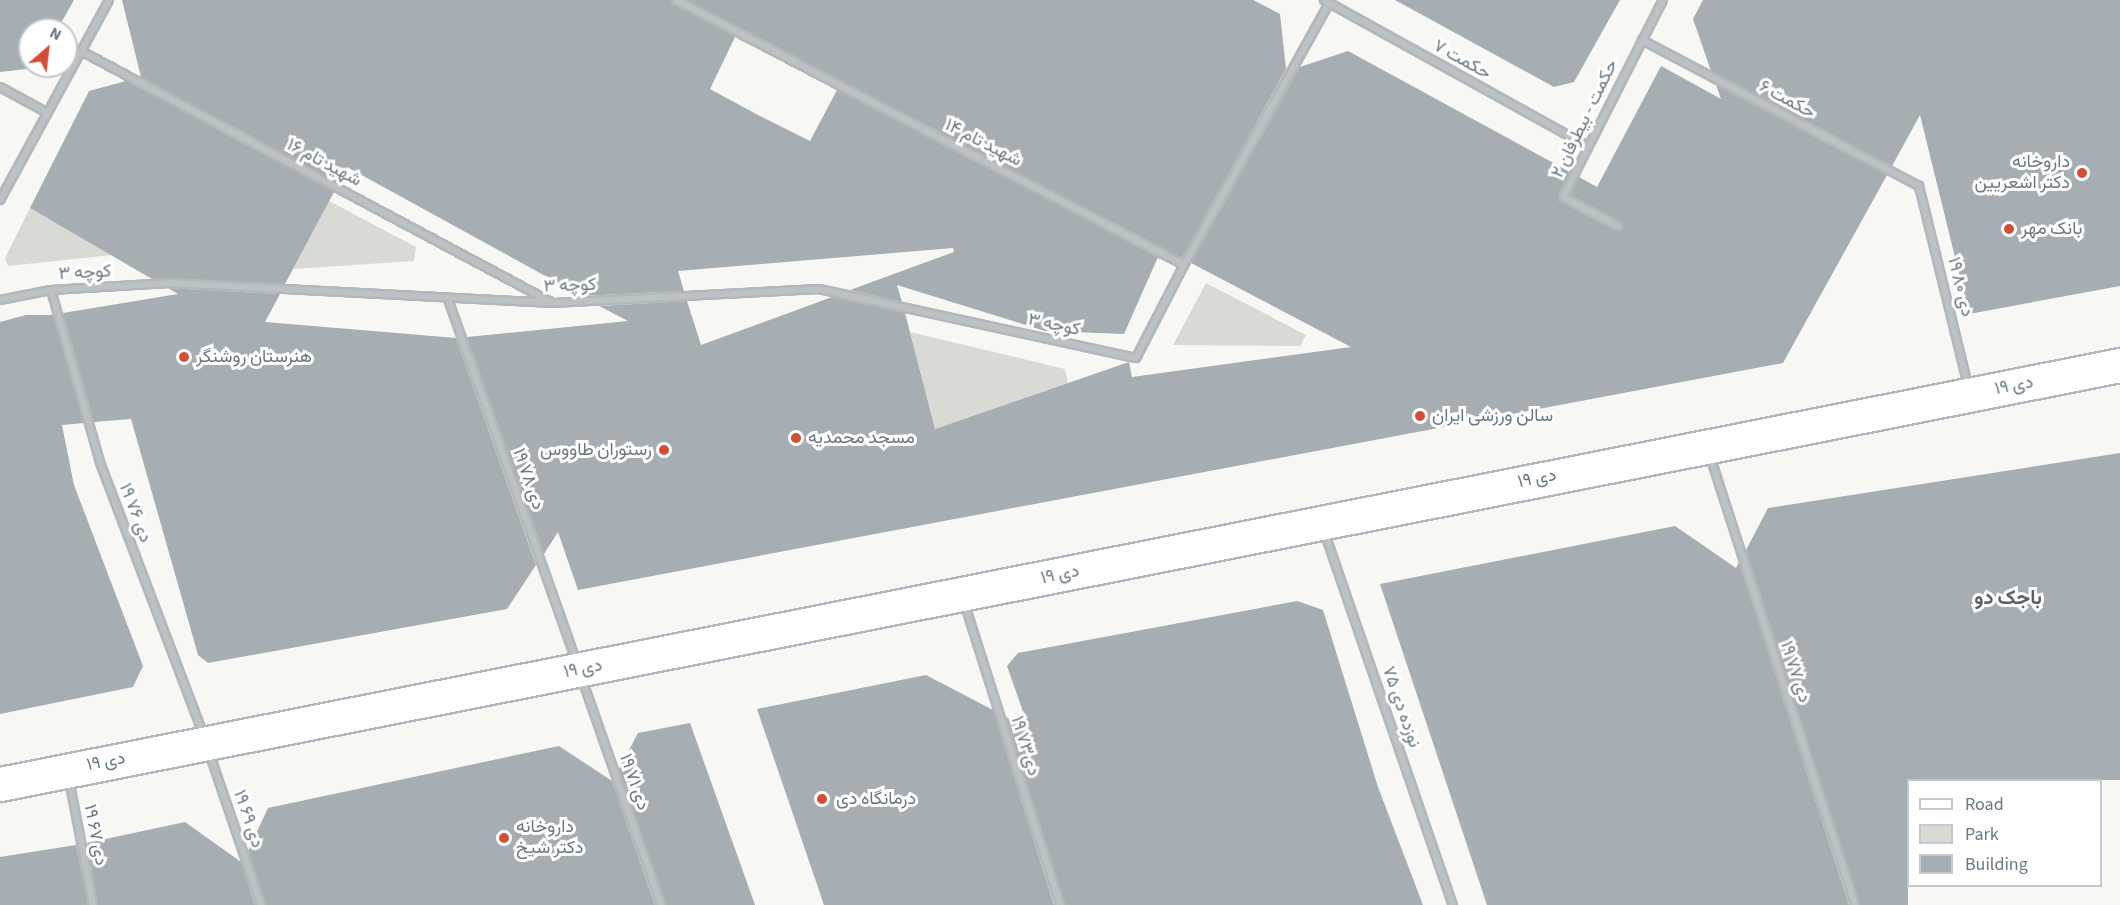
<!DOCTYPE html>
<meta charset="utf-8">
<style>
body{margin:0}
#map{position:relative;width:2120px;height:905px;overflow:hidden;background:#f7f7f4;font-family:"Source Sans 3",Vazirmatn,sans-serif}
div>[style]{position:absolute}
.green>*{inset:0;background:#d7dbd4}
.building>*{inset:0;background:#a6aeb3}
.roads{filter:drop-shadow(2px 0 #b1b7bb) drop-shadow(-2px 0 #b1b7bb) drop-shadow(0 2px #b1b7bb) drop-shadow(0 -2px #b1b7bb)}
.minor>*{height:6px;margin:-3px;padding:0 3px;transform-origin:3px;border-radius:3px;background:#bcc1c4}
.secondary>*{height:33px;margin:-16.5px;padding:0 16.5px;transform-origin:16.5px;border-radius:16.5px;background:#fff}
.dots>*{width:16px;height:16px;translate:-50% -50%;box-sizing:border-box;border:3px solid #fff;border-radius:50%}
span{translate:-50% -50%;white-space:nowrap;text-align:center;line-height:1.15;-webkit-text-stroke:6px #fff;paint-order:stroke}
.street-label{font-size:18px;color:#687983}
.poi-label{font-size:18px;color:#687983}
.right{translate:-100% -50%;text-align:right}
.left{translate:0 -50%;text-align:left}
.neighbourhood-label{font-size:20px;color:#566269;font-weight:700}
.legend{position:absolute;left:1907px;top:779px;width:195px;height:108px;box-sizing:border-box;background:#fff;border:2px solid #c3c9cd;margin:0;padding:8px 10px;list-style:none;font-size:18px;color:#687983}
.legend li{display:flex;align-items:center;gap:12px;height:30px}
.legend b{width:30px;border:2px solid #c3c9cd}
.north{position:absolute;left:18px;top:18px;width:60px;height:60px;box-sizing:border-box;background:#fff;border:2px solid #c3c9cd;border-radius:50%;rotate:28deg;font-size:16px;font-weight:700;line-height:24px;text-align:center;color:#687983}
.north::after{content:'';display:block;margin:auto;width:21px;height:27px;background:#d64d35;clip-path:polygon(50% 0,100% 100%,50% 72%,0 100%)}
</style>
<div id="map">
<div class="green">
<div style="clip-path:polygon(329px 201px,416px 247px,414px 261px,293px 269px)"></div>
<div style="clip-path:polygon(30px 208px,112px 255px,8px 266px,5px 258px)"></div>
<div style="clip-path:polygon(1206px 283px,1306px 335px,1300px 346px,1173px 345px)"></div>
<div style="clip-path:polygon(910px 332px,1065px 369px,1068px 383px,935px 429px)"></div>
</div>
<div class="building">
<div style="clip-path:polygon(0 0,74px 0,57px 30px,30px 30px,30px 66px,35px 68px,0 72px)"></div>
<div style="clip-path:polygon(122px 0,671px 0,735px 37px,710px 89px,758px 115px,810px 141px,837px 90px,1158px 257px,1124px 334px,1045px 331px,897px 285px,902px 302px,850px 290px,954px 252px,953px 248px,678px 271px,684px 291px,582px 296px,347px 167px,339px 183px,141px 77px)"></div>
<div style="clip-path:polygon(687px 0,1253px 0,1280px 14px,1286px 69px,1182px 258px)"></div>
<div style="clip-path:polygon(1395px 0,1620px 0,1574px 82px,1554px 87px)"></div>
<div style="clip-path:polygon(1703px 0,2120px 0,2120px 286px,1969px 314px,1920px 115px,1892px 166px,1711px 71px,1693px 19px)"></div>
<div style="clip-path:polygon(1348px 51px,1570px 172px,1559px 200px,1616px 231px,1622px 229px,1621px 222px,1570px 195px,1579px 177px,1597px 187px,1661px 66px,1721px 99px,1716px 85px,1887px 175px,1783px 363px,578px 590px,558px 532px,544px 554px,467px 337px,628px 321px,599px 306px,687px 301px,701px 345px,832px 297px,905px 313px,935px 429px,1129px 362px,1132px 377px,1351px 347px,1191px 263px,1300px 67px)"></div>
<div style="clip-path:polygon(126px 81px,334px 192px,285px 284px,152px 279px,30px 208px,89px 91px)"></div>
<div style="clip-path:polygon(168px 288px,280px 294px,265px 322px,456px 338px,536px 565px,507px 609px,208px 663px,198px 655px,131px 419px,94px 422px,63px 313px,178px 294px)"></div>
<div style="clip-path:polygon(26px 315px,53px 315px,84px 423px,62px 425px,74px 485px,143px 666px,133px 687px,0 714px,0 322px)"></div>
<div style="clip-path:polygon(2120px 453px,2120px 780px,1908px 780px,1908px 905px,1860px 905px,1746px 550px,1768px 508px)"></div>
<div style="clip-path:polygon(1675px 526px,1736px 568px,1739px 562px,1849px 905px,1487px 905px,1380px 584px)"></div>
<div style="clip-path:polygon(1297px 601px,1323px 610px,1378px 787px,1423px 905px,1065px 905px,1006px 717px,1029px 729px,1007px 666px,1018px 653px)"></div>
<div style="clip-path:polygon(926px 675px,993px 710px,1054px 905px,824px 905px,757px 709px)"></div>
<div style="clip-path:polygon(690px 723px,755px 905px,666px 905px,619px 769px,638px 733px)"></div>
<div style="clip-path:polygon(559px 746px,612px 781px,655px 905px,266px 905px,248px 851px,268px 808px)"></div>
<div style="clip-path:polygon(185px 822px,241px 862px,255px 905px,98px 905px,87px 843px)"></div>
<div style="clip-path:polygon(76px 845px,88px 905px,0 905px,0 857px)"></div>
</div>
<div class="roads">
<div class="minor">
<div style="left:1324px;top:0;width:301px;rotate:29deg"></div>
<div style="left:1642px;top:40px;width:313px;rotate:27.8deg"></div>
<div style="left:1919px;top:186px;width:205px;rotate:76.2deg"></div>
<div style="left:81px;top:51px;width:531px;rotate:28.11deg"></div>
<div style="left:0;top:87px;width:52px;rotate:28.5deg"></div>
<div style="left:0;top:200px;width:228px;rotate:-61.4deg"></div>
<div style="left:1618px;top:226px;width:62px;rotate:-152.2deg"></div>
<div style="left:1563px;top:197px;width:221px;rotate:-63.1deg"></div>
<div style="left:1184px;top:265px;width:299px;rotate:-61deg"></div>
<div style="left:51px;top:290px;width:182px;rotate:74.1deg"></div>
<div style="left:101px;top:465px;width:288px;rotate:69.2deg"></div>
<div style="left:448px;top:299px;width:384px;rotate:70.5deg"></div>
<div style="left:0;top:300px;width:52px;rotate:-11.1deg"></div>
<div style="left:51px;top:290px;width:119px;rotate:-3.4deg"></div>
<div style="left:170px;top:283px;width:383px;rotate:3deg"></div>
<div style="left:552px;top:303px;width:267px;rotate:-3deg"></div>
<div style="left:819px;top:289px;width:324px;rotate:12.3deg"></div>
<div style="left:1136px;top:358px;width:105px;rotate:-62.7deg"></div>
<div style="left:1184px;top:265px;width:573px;rotate:-152.45deg"></div>
<div style="left:1710px;top:456px;width:472px;rotate:72.1deg"></div>
<div style="left:1324px;top:531px;width:396px;rotate:71deg"></div>
<div style="left:964px;top:602px;width:318px;rotate:72.4deg"></div>
<div style="left:582px;top:679px;width:239px;rotate:70.7deg"></div>
<div style="left:209px;top:752px;width:162px;rotate:71.2deg"></div>
<div style="left:69px;top:779px;width:128px;rotate:79.2deg"></div>
</div>
<div class="secondary">
<div style="left:0;top:784px;width:2161px;rotate:-11.18deg"></div>
</div>
</div>
<div class="dots">
<div style="left:2082px;top:173px;background:#d64d35"></div>
<div style="left:2009px;top:229px;background:#d64d35"></div>
<div style="left:184px;top:357px;background:#d64d35"></div>
<div style="left:1420px;top:416px;background:#d64d35"></div>
<div style="left:796px;top:438px;background:#d64d35"></div>
<div style="left:664px;top:450px;background:#d64d35"></div>
<div style="left:822px;top:799px;background:#d64d35"></div>
<div style="left:504px;top:838px;background:#d64d35"></div>
</div>
<div class="street-label">
<span style="left:1462px;top:60px;rotate:29deg">حکمت ۷</span>
<span style="left:1787px;top:100px;rotate:28deg">حکمت ۶</span>
<span style="left:1585px;top:119px;rotate:-64deg">حکمت - بیطرفان ۲</span>
<span style="left:983px;top:143px;rotate:27deg">شهید تام ۱۴</span>
<span style="left:324px;top:163px;rotate:28deg">شهید تام ۱۶</span>
<span style="left:85px;top:273px;rotate:-3deg">کوچه ۳</span>
<span style="left:570px;top:286px;rotate:-2deg">کوچه ۳</span>
<span style="left:1960px;top:287px;rotate:76deg">۱۹ دی ۸۰</span>
<span style="left:1054px;top:325px;rotate:12deg">کوچه ۳</span>
<span style="left:2014px;top:386px;rotate:-11deg">۱۹ دی</span>
<span style="left:528px;top:479px;rotate:71deg">۱۹ دی ۷۸</span>
<span style="left:1537px;top:479px;rotate:-11deg">۱۹ دی</span>
<span style="left:135px;top:513px;rotate:69deg">۱۹ دی ۷۶</span>
<span style="left:1060px;top:575px;rotate:-12deg">۱۹ دی</span>
<span style="left:583px;top:669px;rotate:-11deg">۱۹ دی</span>
<span style="left:1795px;top:672px;rotate:72deg">۱۹ دی ۷۷</span>
<span style="left:1401px;top:707px;rotate:71deg">نوزده دی ۷۵</span>
<span style="left:1025px;top:746px;rotate:73deg">۱۹ دی۷۳</span>
<span style="left:106px;top:762px;rotate:-11deg">۱۹ دی</span>
<span style="left:634px;top:782px;rotate:71deg">۱۹ دی ۷۱</span>
<span style="left:248px;top:819px;rotate:71deg">۱۹ دی ۶۹</span>
<span style="left:95px;top:835px;rotate:79deg">۱۹ دی ۶۷</span>
</div>
<div class="poi-label">
<span class="right" style="left:2070px;top:173px">داروخانه<br>دکتر اشعریین</span>
<span class="left" style="left:2021px;top:229px">بانک مهر</span>
<span class="left" style="left:196px;top:357px">هنرستان روشنگر</span>
<span class="left" style="left:1432px;top:416px">سالن ورزشی ایران</span>
<span class="left" style="left:808px;top:438px">مسجد محمدیه</span>
<span class="right" style="left:652px;top:450px">رستوران طاووس</span>
<span class="left" style="left:836px;top:799px">درمانگاه دی</span>
<span class="left" style="left:516px;top:838px">داروخانه<br>دکتر شیخ</span>
</div>
<div class="neighbourhood-label">
<span style="left:2008px;top:598px">باجک دو</span>
</div>
<ul class="legend">
<li><b style="height:8px;background:#fff"></b>Road</li>
<li><b style="height:16px;background:#d7dbd4"></b>Park</li>
<li><b style="height:16px;background:#a6aeb3"></b>Building</li>
</ul>
<div class="north">N</div>
</div>
